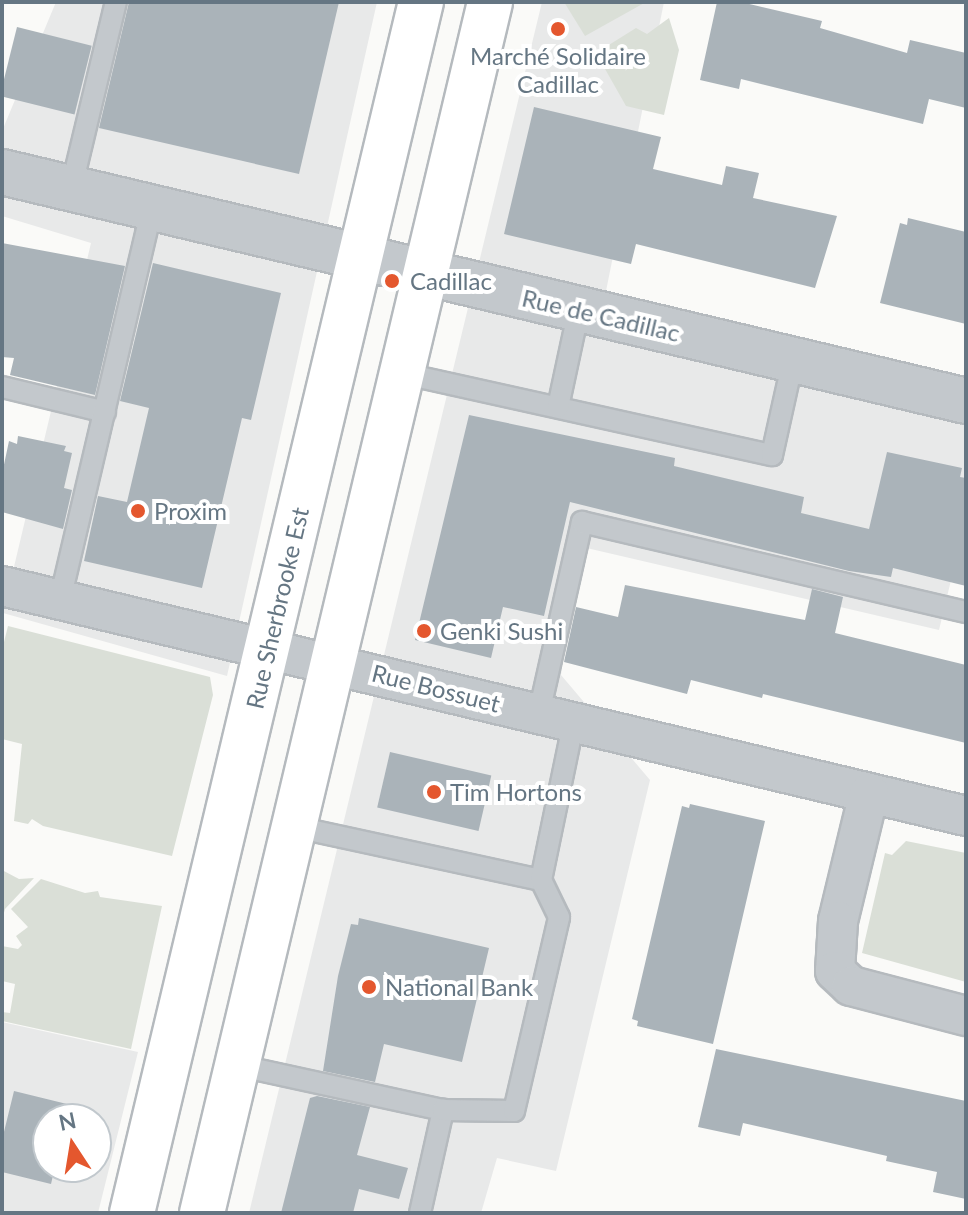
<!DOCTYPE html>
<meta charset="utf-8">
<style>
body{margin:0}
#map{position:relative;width:968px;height:1215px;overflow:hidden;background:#fafaf8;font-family:Lato,sans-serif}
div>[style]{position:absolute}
.built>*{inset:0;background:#e8e9e9}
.green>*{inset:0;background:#dadfd7}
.building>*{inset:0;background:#aab3b9;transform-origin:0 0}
.roads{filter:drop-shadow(2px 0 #b5babe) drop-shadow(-2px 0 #b5babe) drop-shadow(0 2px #b5babe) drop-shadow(0 -2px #b5babe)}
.service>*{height:20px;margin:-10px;padding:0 10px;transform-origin:10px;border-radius:10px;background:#c3c8cc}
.minor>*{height:38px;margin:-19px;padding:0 19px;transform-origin:19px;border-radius:19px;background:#c3c8cc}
.tertiary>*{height:44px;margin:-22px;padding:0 22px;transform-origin:22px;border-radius:22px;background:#c3c8cc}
.primary>*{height:44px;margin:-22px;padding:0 22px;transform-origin:22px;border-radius:22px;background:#fff}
.dots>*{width:22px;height:22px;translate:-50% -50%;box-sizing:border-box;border:4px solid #fff;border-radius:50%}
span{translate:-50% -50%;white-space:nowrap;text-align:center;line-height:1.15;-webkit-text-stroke:8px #fff;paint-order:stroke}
.poi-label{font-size:24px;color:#657683}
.left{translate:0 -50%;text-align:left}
.street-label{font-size:24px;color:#657683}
.frame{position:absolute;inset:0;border:4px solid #657683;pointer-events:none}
.north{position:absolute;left:32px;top:1103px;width:80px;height:80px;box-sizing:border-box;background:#fff;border:2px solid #c1c8cd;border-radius:50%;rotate:348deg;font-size:22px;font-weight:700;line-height:32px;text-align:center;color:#657683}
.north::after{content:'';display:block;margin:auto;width:28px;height:36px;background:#e4572e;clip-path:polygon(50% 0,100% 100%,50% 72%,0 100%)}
</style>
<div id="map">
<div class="built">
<div style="clip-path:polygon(56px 2px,377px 2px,227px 676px,3px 613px,91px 243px,2px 216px,2px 131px)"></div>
<div style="clip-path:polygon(542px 2px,664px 2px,598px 331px,966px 419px,966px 518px,939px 630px,578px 546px,561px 675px,650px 780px,556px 1171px,497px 1158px,481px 1213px,249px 1213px)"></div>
<div style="clip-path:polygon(evenodd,2px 1022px,138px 1052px,98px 1213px,2px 1213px,2px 1022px,48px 1119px,96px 1119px,96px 1167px,48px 1167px,48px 1119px)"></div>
</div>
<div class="green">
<div style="clip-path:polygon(564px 2px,646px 2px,585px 36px)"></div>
<div style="clip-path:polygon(669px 18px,679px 50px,664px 115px,626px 106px,596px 53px,636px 28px,647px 34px)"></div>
<div style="clip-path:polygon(8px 626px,210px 677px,213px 695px,172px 856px,43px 826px,32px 819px,28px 824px,14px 821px,22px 744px,2px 739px,2px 650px)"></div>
<div style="clip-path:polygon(906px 841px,966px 853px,966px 982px,862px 953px,885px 853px,892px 855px)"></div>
<div style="clip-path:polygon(2px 870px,19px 879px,34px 878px,5px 909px,2px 920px)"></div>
<div style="clip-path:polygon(41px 879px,85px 893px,98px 891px,100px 897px,162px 906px,131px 1049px,2px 1021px,2px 1012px,10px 1013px,15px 984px,2px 981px,2px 946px,18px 949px,22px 945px,16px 936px,28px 927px,11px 909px)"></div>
</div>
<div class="building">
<div style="clip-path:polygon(129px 2px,339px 2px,299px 174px,99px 128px)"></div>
<div style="clip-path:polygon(717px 2px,741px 2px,822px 21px,820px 28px,907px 53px,910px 40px,966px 53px,966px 108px,929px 99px,923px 124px,741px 79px,739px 89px,700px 80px)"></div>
<div style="left:17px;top:27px;width:77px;height:71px;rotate:14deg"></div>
<div style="clip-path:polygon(534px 107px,661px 137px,653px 169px,722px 185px,726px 166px,759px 173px,753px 198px,837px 216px,815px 288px,636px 244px,631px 264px,504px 234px)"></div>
<div style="clip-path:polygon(908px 218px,966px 232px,966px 324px,880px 303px,900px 223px,907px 225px)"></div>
<div style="clip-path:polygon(2px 243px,125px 266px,95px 395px,10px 375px,14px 358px,2px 357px)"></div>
<div style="clip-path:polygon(153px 263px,281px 293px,251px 420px,242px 418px,202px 588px,84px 561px,98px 496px,127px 502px,149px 408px,120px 401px)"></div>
<div style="clip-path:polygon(469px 415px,675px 458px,674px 466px,804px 497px,801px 513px,869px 529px,887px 452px,962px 468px,960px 477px,966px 478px,966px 586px,893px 568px,891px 577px,849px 571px,570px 502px,544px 616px,503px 607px,491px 658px,415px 640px)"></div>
<div style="clip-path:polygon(18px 436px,66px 446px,64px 451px,72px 453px,64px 488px,72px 490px,63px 529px,2px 512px,2px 474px,9px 441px,17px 444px)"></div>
<div style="clip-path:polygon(625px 585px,805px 620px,812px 589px,843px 597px,835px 633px,966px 665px,966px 743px,763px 694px,762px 698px,691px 680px,687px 694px,564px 662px,576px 607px,618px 617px)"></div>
<div style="left:390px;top:752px;width:104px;height:57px;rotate:13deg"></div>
<div style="clip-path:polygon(690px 804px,765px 821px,713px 1044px,637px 1026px,638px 1021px,632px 1019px,682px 806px,689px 808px)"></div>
<div style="clip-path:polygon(359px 918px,489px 948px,462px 1062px,384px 1044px,375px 1082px,323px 1071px,338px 976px,351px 924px,358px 925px)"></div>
<div style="clip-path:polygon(716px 1049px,966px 1101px,966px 1199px,933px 1192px,937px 1172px,886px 1161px,887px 1156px,743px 1123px,740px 1136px,698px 1127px)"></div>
<div style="clip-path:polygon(14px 1091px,71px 1105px,67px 1119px,48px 1119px,48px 1167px,55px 1167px,51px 1184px,2px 1172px,2px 1140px)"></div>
<div style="clip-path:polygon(317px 1096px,370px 1107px,357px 1155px,408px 1168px,399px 1199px,359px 1189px,353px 1213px,281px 1213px,310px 1098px)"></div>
</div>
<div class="roads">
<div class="service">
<div style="left:71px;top:189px;width:192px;rotate:-76.5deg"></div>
<div style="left:401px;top:373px;width:380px;rotate:12.5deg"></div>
<div style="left:772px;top:455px;width:97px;rotate:-77.5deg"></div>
<div style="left:2px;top:387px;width:106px;rotate:13.6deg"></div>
<div style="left:558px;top:407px;width:100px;rotate:-77.9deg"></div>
<div style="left:60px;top:600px;width:403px;rotate:-76.8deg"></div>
<div style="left:539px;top:713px;width:196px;rotate:-77.3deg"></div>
<div style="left:582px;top:522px;width:394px;rotate:13.2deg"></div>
<div style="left:291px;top:826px;width:256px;rotate:12.2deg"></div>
<div style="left:236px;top:1065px;width:212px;rotate:12.3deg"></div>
<div style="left:420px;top:1213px;width:106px;rotate:-77.4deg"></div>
<div style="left:443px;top:1110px;width:71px;rotate:0.8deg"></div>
<div style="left:514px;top:1111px;width:199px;rotate:-76.9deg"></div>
<div style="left:559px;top:917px;width:41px;rotate:-115.9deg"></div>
<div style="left:541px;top:880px;width:162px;rotate:-78.3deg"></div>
</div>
<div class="minor">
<div style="left:2px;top:586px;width:991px;rotate:13.42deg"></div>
<div style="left:869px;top:793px;width:132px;rotate:103.6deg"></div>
<div style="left:838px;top:921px;width:50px;rotate:93.4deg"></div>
<div style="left:835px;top:971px;width:22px;rotate:43deg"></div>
<div style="left:851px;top:986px;width:119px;rotate:14.6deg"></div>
</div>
<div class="tertiary">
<div style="left:2px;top:172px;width:991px;rotate:13.36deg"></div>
</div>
<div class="primary">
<div style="left:132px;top:1213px;width:1245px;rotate:-76.58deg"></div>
<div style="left:202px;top:1213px;width:1245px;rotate:-76.62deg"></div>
</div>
</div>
<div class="dots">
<div style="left:558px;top:29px;background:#e4572e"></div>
<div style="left:392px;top:281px;background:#e4572e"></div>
<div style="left:138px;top:511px;background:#e4572e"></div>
<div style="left:424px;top:631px;background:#e4572e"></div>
<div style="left:434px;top:792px;background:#e4572e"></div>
<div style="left:369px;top:987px;background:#e4572e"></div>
</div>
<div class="poi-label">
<span style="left:558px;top:70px">Marché Solidaire<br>Cadillac</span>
<span class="left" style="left:410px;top:281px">Cadillac</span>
<span class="left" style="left:154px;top:511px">Proxim</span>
<span class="left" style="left:440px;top:631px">Genki Sushi</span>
<span class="left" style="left:450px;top:792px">Tim Hortons</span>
<span class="left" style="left:385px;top:987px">National Bank</span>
</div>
<div class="street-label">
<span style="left:601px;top:315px;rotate:13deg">Rue de Cadillac</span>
<span style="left:277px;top:608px;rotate:-77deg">Rue Sherbrooke Est</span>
<span style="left:436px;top:688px;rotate:14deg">Rue Bossuet</span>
</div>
<div class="frame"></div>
<div class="north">N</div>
</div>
